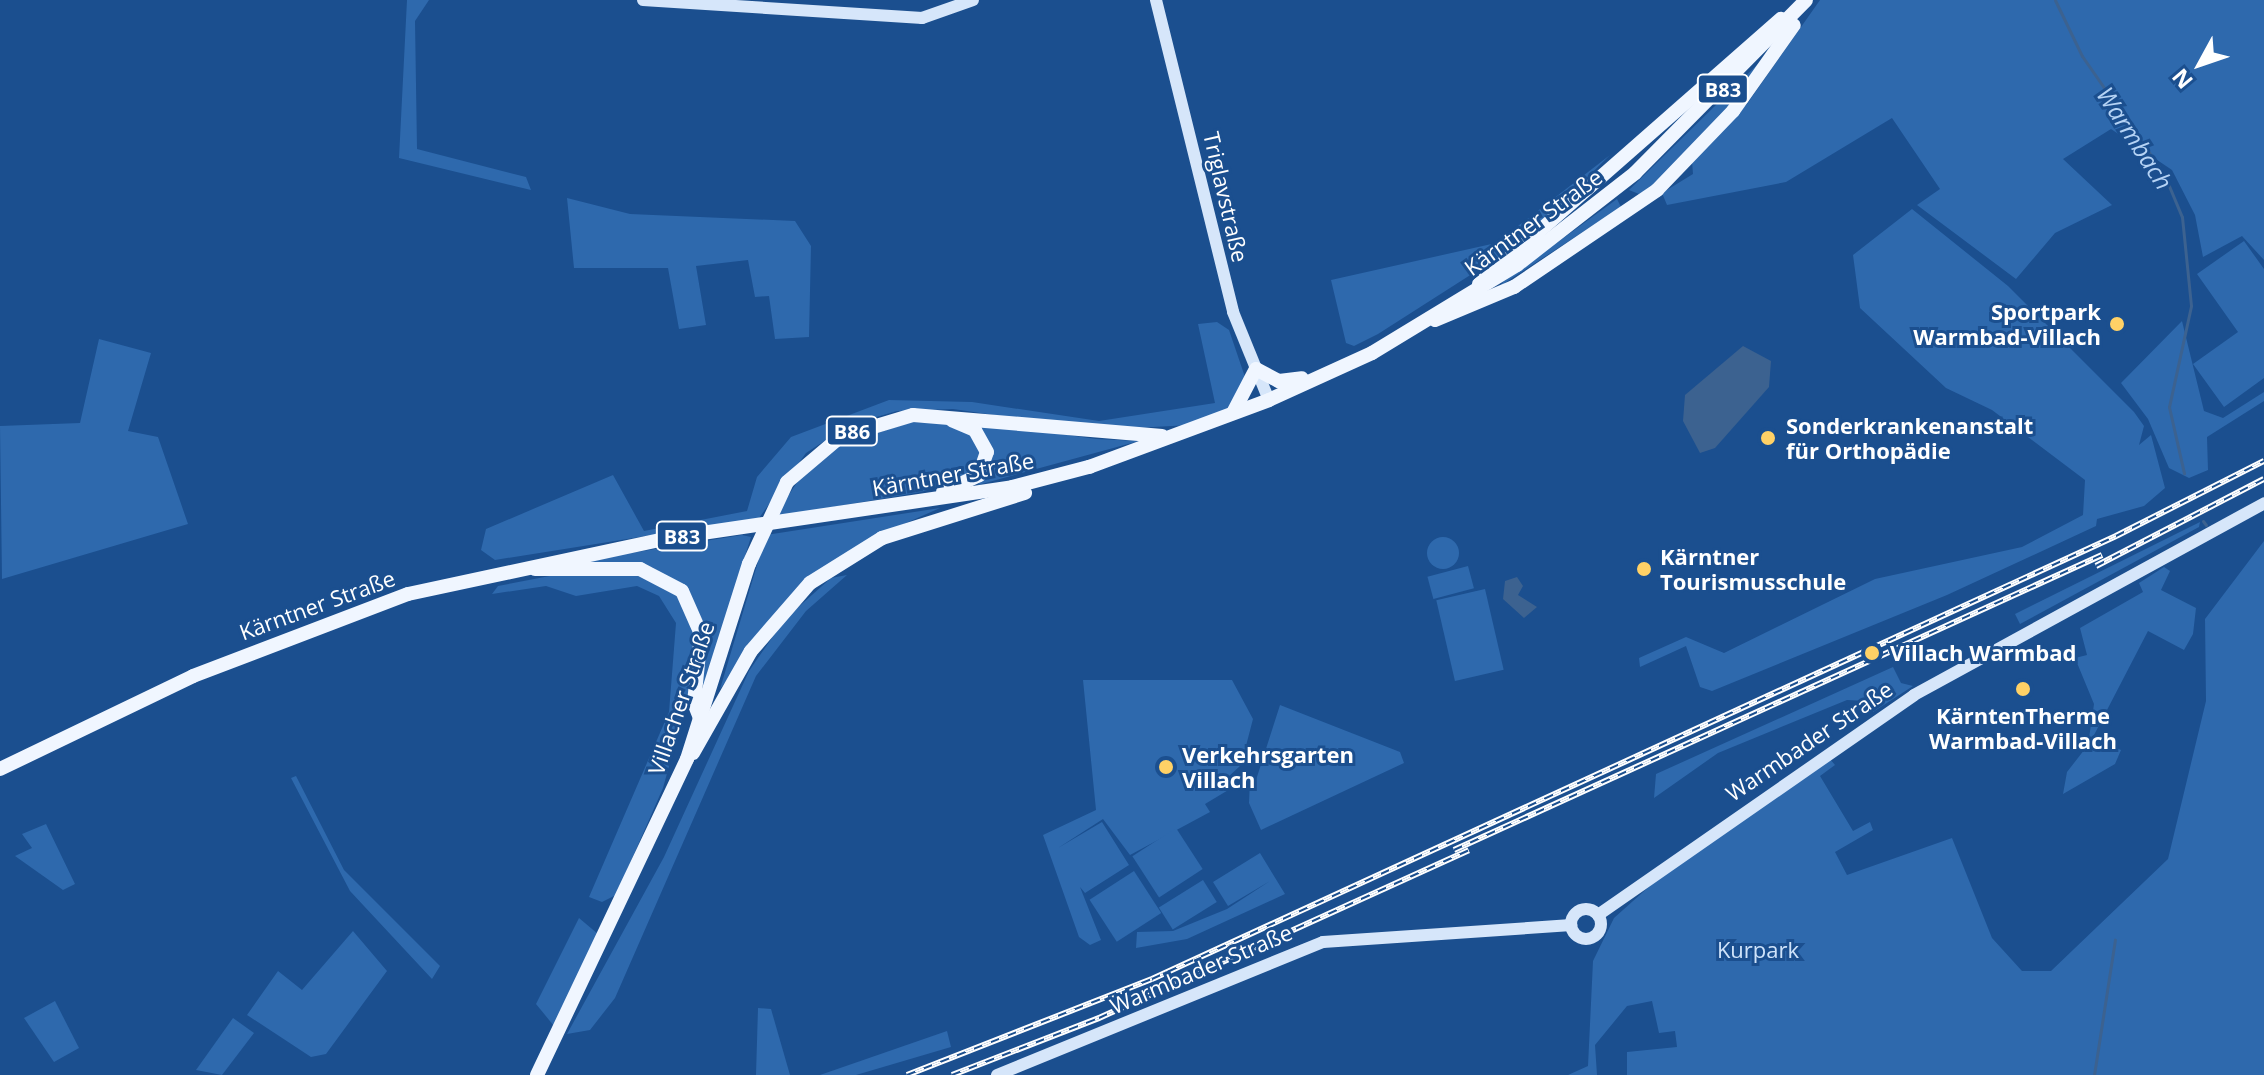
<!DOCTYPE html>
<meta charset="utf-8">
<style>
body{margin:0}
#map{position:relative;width:2264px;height:1075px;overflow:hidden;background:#1b4f8f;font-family:"Open Sans",sans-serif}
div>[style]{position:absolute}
.green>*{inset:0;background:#2e69ad;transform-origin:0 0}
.round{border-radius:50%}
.water>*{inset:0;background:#3c6290}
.stream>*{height:3px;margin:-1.5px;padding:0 1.5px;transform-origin:1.5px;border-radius:1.5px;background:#3c6290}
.secondary>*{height:12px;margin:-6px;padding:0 6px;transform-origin:6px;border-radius:6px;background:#d6e6fa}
.secondary>.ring{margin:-6px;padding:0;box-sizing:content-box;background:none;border:12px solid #d6e6fa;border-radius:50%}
.primary>*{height:14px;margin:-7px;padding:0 7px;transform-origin:7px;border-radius:7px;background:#f0f6ff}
.rail>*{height:6px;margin-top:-3px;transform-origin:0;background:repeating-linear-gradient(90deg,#1b4f8f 0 9px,#fff 0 18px);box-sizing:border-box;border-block:2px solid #fff}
.primary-bridge>*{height:14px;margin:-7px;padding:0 7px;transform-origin:7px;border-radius:7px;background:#f0f6ff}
.dots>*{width:22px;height:22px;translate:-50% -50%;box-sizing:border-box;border:4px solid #1b4f8f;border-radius:50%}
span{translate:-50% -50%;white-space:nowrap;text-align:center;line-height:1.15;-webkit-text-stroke:6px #1b4f8f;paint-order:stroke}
.shield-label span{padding:2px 6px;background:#1b4f8f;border:2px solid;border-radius:6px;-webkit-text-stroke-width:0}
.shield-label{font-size:20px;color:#fff;font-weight:700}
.street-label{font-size:22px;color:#fff}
.poi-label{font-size:22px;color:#fff;font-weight:700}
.right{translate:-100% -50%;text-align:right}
.left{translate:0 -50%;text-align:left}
.park-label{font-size:22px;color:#cfe3fa}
.water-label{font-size:24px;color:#b5d3f5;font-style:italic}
.north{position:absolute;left:2160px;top:24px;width:80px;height:80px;-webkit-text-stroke:6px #1b4f8f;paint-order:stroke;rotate:230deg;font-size:22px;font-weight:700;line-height:32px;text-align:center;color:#fff}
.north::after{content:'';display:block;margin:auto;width:28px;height:36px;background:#fff;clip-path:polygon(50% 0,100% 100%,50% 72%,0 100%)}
</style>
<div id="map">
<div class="green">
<div style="clip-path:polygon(407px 0,429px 0,415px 21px,417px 149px,526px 177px,531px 190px,399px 158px)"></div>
<div style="clip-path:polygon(1820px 0,2264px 0,2264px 260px,2242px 236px,2203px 257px,2195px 215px,2172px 170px,2111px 129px,2063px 159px,2112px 205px,2055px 233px,2016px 279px,1917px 205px,1940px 189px,1892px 118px,1786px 182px,1667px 205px,1662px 193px,1693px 174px,1692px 161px,1747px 104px)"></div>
<div style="clip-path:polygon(1763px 59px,1750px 85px,1659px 182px,1639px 194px,1629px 190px)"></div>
<div style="clip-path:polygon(1610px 155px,1522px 242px,1378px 334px,1354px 346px,1346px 343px,1331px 280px,1496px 243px)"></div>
<div style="clip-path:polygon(567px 198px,630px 214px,795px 221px,811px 246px,809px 337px,775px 339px,769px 296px,755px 297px,748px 260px,696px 266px,706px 325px,679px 329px,668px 268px,574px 268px)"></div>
<div style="clip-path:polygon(1617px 199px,1621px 207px,1500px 286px,1503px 282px)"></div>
<div style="clip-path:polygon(1912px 209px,2008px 286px,2134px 412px,2144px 426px,2139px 445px,2151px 435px,2165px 488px,2144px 506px,2097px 519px,2096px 526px,1947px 595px,1712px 691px,1700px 687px,1686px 646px,1640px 667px,1639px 658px,1686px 637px,1724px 653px,1875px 579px,2022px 547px,2083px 515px,2085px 480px,1992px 410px,1946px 388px,1860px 308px,1853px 255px)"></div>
<div style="clip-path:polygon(2244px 241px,2264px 269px,2264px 378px,2224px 407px,2193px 364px,2238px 332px,2197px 274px)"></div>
<div style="clip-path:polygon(2182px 321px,2204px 411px,2223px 418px,2264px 392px,2264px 401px,2207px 437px,2208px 470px,2189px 478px,2169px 468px,2148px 419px,2121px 383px)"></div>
<div style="clip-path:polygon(1217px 322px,1229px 330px,1246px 380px,1234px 406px,1191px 425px,1096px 430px,953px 409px,897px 411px,849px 425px,806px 453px,759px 518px,495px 560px,481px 550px,486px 529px,613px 475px,644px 531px,747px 511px,757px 477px,791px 437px,889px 400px,972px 402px,1099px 421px,1215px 403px,1198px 324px)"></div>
<div style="clip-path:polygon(99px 339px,151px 353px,128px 431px,158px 437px,188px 524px,2px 579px,0 426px,80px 423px)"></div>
<div style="clip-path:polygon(912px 422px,950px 424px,973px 436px,981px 454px,971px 476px,921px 492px,774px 517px,800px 478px,840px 445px)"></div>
<div style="clip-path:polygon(975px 422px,1096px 439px,1139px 441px,978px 485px,985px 474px)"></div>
<div style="clip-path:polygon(940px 508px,863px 542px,802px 583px,720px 689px,766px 535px)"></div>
<div style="clip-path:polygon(2200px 522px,2199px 527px,2020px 624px,2015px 614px)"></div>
<div style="clip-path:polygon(742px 535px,751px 537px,703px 689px,703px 621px,679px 584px,652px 567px,581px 561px)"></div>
<div class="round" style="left:1427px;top:537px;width:32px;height:32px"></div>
<div style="clip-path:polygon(2264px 541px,2264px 1075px,1627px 1075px,1627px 1052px,1677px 1047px,1675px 1031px,1659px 1033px,1652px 1001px,1627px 1006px,1595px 1045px,1597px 1075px,1568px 1075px,1588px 1066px,1593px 961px,1614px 918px,1661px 876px,1830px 759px,1835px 765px,1820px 776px,1853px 831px,1870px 822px,1873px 830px,1835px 852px,1847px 875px,1952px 838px,1992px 938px,2022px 971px,2051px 971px,2168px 859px,2206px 701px,2205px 619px)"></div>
<div style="left:1468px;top:566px;width:23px;height:42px;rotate:75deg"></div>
<div style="clip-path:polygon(2164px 567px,2170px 571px,2161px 590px,2196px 608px,2193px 634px,2184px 650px,2148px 631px,2093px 737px,2121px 750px,2115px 764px,2063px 794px,2067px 772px,2088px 745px,2094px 704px,2075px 658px,2087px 655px,2080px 628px,2143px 592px,2139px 583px)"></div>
<div style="clip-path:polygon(637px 573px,676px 595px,695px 628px,692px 683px,663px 788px,616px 895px,602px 902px,589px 897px,669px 712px,676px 623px,659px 596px,637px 586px,576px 596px,546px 586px,492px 594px,498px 586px,560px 574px)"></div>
<div style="clip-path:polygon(847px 575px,806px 611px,756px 676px,615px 998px,590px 1030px,567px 1034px,664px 857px,749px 671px,785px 619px,831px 578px)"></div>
<div style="left:1485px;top:589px;width:83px;height:50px;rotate:77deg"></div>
<div style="clip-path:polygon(1893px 667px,1901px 683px,1913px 686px,1873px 712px,1867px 701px,1847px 700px,1718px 753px,1654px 798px,1656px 774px)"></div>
<div style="clip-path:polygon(1083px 680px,1232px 680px,1253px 719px,1241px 765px,1225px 780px,1230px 789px,1205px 804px,1210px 812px,1130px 855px,1103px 819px,1058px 848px,1102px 822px,1129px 865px,1085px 893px,1080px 887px,1101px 940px,1090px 945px,1079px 937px,1043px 835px,1096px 810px)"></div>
<div style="clip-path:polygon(1280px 705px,1400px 752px,1404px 763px,1261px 830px,1249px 803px,1250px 779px,1256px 780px)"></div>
<div style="clip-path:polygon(296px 776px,344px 870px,440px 966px,432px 979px,350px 891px,291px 778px)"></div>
<div style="clip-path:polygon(46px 824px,75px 884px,63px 890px,15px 856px,32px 848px,22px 834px)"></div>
<div style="left:1176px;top:828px;width:49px;height:52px;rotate:57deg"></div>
<div style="clip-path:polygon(1260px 853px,1285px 894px,1187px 939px,1136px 948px,1137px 932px,1173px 931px,1227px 909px,1270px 881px,1228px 906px,1213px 882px)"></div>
<div style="left:1134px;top:871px;width:50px;height:53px;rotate:57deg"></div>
<div style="left:1203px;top:880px;width:26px;height:52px;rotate:58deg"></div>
<div style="clip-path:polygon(579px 918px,598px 934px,554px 1026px,536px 1004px)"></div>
<div style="clip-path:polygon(353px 931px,387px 971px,326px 1054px,311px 1057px,247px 1015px,278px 971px,302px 990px)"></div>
<div style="clip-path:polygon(55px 1001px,79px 1048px,54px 1062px,24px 1018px)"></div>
<div style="clip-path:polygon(758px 1008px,771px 1009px,790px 1075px,756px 1075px)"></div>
<div style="clip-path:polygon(233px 1018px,254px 1033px,222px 1075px,196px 1070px)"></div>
<div style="clip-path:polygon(947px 1031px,951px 1047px,856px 1075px,820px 1075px)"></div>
</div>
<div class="water">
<div style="clip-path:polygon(1743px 346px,1771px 361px,1769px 387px,1715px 448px,1700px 453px,1683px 421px,1685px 395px)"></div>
<div style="clip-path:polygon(1517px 577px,1523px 586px,1518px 595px,1537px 607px,1524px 618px,1503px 599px,1505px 581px)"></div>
</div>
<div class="stream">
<div style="left:2055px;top:0;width:62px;rotate:64.3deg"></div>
<div style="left:2082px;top:56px;width:144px;rotate:55.2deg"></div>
<div style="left:2164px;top:174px;width:47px;rotate:67.3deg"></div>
<div style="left:2182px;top:217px;width:89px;rotate:84.2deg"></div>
<div style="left:2191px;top:306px;width:103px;rotate:102.3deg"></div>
<div style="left:2169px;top:407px;width:68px;rotate:77.2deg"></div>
<div style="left:2203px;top:521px;width:5px;rotate:53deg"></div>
<div style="left:2094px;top:1075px;width:137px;rotate:-81.2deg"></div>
</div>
<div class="secondary">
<div style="left:643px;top:0;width:280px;rotate:3.7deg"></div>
<div style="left:922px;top:18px;width:54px;rotate:-19.4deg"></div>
<div style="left:1156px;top:0;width:321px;rotate:76.1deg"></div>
<div style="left:1233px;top:312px;width:95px;rotate:67.8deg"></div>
<div class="ring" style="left:1571px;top:909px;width:18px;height:18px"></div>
<div style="left:1598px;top:915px;width:385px;rotate:-34.8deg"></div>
<div style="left:1914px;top:695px;width:399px;rotate:-28.7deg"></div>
<div style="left:997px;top:1075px;width:352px;rotate:-22.2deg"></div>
<div style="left:1323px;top:942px;width:249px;rotate:-3.9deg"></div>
</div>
<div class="primary">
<div style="left:1479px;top:284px;width:402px;rotate:-41.3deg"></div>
<div style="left:1435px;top:320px;width:86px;rotate:-22.7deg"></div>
<div style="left:1514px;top:287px;width:173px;rotate:-34.1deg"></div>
<div style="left:1657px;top:190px;width:110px;rotate:-46.1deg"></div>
<div style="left:1733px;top:111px;width:105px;rotate:-54.7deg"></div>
<div style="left:1234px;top:411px;width:47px;rotate:-62.4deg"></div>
<div style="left:1256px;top:369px;width:26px;rotate:28deg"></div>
<div style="left:1279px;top:381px;width:23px;rotate:-7deg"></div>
<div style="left:787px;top:482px;width:70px;rotate:-40.3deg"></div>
<div style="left:840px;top:437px;width:76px;rotate:-16.8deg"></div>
<div style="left:913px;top:415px;width:250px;rotate:4.8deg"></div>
<div style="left:943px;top:492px;width:40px;rotate:-25deg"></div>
<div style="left:979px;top:475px;width:24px;rotate:-71deg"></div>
<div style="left:987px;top:452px;width:25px;rotate:-119deg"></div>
<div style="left:975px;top:430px;width:25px;rotate:-157deg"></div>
<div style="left:535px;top:569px;width:105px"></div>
<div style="left:640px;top:569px;width:47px;rotate:27.6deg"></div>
<div style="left:682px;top:591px;width:47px;rotate:66.2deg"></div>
<div style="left:701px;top:634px;width:69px;rotate:95.8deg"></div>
<div style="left:694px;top:703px;width:16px;rotate:68deg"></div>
<div style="left:693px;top:753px;width:117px;rotate:-60.4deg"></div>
<div style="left:751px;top:651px;width:90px;rotate:-49.1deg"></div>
<div style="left:810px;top:583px;width:85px;rotate:-32deg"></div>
<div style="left:882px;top:538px;width:150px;rotate:-17.5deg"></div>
<div style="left:0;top:769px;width:214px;rotate:-25.7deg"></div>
<div style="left:193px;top:676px;width:230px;rotate:-20.9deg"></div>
<div style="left:408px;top:594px;width:273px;rotate:-12.1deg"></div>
<div style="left:675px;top:537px;width:341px;rotate:-8.4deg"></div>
<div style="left:1012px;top:487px;width:80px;rotate:-14.6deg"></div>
<div style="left:1089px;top:467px;width:192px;rotate:-20.4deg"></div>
<div style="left:1269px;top:400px;width:113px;rotate:-24.5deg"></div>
<div style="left:1372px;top:353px;width:170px;rotate:-31.3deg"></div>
<div style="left:1517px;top:265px;width:150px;rotate:-37.9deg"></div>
<div style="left:1635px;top:173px;width:243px;rotate:-45.3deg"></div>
<div style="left:537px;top:1075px;width:350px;rotate:-64.6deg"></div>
<div style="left:687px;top:759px;width:205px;rotate:-72.4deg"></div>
</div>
<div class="rail">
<div style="left:2096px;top:566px;width:189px;rotate:-27.4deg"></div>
<div style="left:1454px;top:850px;width:712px;rotate:-24.48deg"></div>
<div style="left:907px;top:1075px;width:263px;rotate:-21.4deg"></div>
<div style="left:1152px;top:979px;width:1061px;rotate:-24.68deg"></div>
<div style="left:2116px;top:536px;width:166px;rotate:-26.9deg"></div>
<div style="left:952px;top:1075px;width:158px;rotate:-21.2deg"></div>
<div style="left:1099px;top:1018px;width:406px;rotate:-24.4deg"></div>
</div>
<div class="primary-bridge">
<div style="left:749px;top:564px;width:90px;rotate:-65.1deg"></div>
</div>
<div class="dots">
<div style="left:2117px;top:324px;background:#ffd166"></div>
<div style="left:1768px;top:438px;background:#ffd166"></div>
<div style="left:1644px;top:569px;background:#ffd166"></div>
<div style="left:1872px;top:653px;background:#ffd166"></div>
<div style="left:2023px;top:689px;background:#ffd166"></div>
<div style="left:1166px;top:767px;background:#ffd166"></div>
</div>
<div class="shield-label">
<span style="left:1723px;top:89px">B83</span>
<span style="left:852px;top:431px">B86</span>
<span style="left:682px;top:536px">B83</span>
</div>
<div class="street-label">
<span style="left:1226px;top:197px;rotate:77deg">Triglavstraße</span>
<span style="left:1533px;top:222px;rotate:-36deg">Kärntner Straße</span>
<span style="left:953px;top:474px;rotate:-10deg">Kärntner Straße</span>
<span style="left:317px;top:605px;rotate:-20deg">Kärntner Straße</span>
<span style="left:681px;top:698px;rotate:-71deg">Villacher Straße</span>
<span style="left:1809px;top:741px;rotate:-34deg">Warmbader Straße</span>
<span style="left:1201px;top:969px;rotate:-23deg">Warmbader Straße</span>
</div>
<div class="poi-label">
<span class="right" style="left:2101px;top:324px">Sportpark<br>Warmbad-Villach</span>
<span class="left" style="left:1786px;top:438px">Sonderkrankenanstalt<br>für Orthopädie</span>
<span class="left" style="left:1660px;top:569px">Kärntner<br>Tourismusschule</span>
<span class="left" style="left:1890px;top:653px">Villach Warmbad</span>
<span style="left:2023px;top:728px">KärntenTherme<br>Warmbad-Villach</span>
<span class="left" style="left:1182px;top:767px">Verkehrsgarten<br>Villach</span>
</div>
<div class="park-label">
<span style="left:1758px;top:950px">Kurpark</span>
</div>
<div class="water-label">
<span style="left:2135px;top:138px;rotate:57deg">Warmbach</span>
</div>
<div class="north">N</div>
</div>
